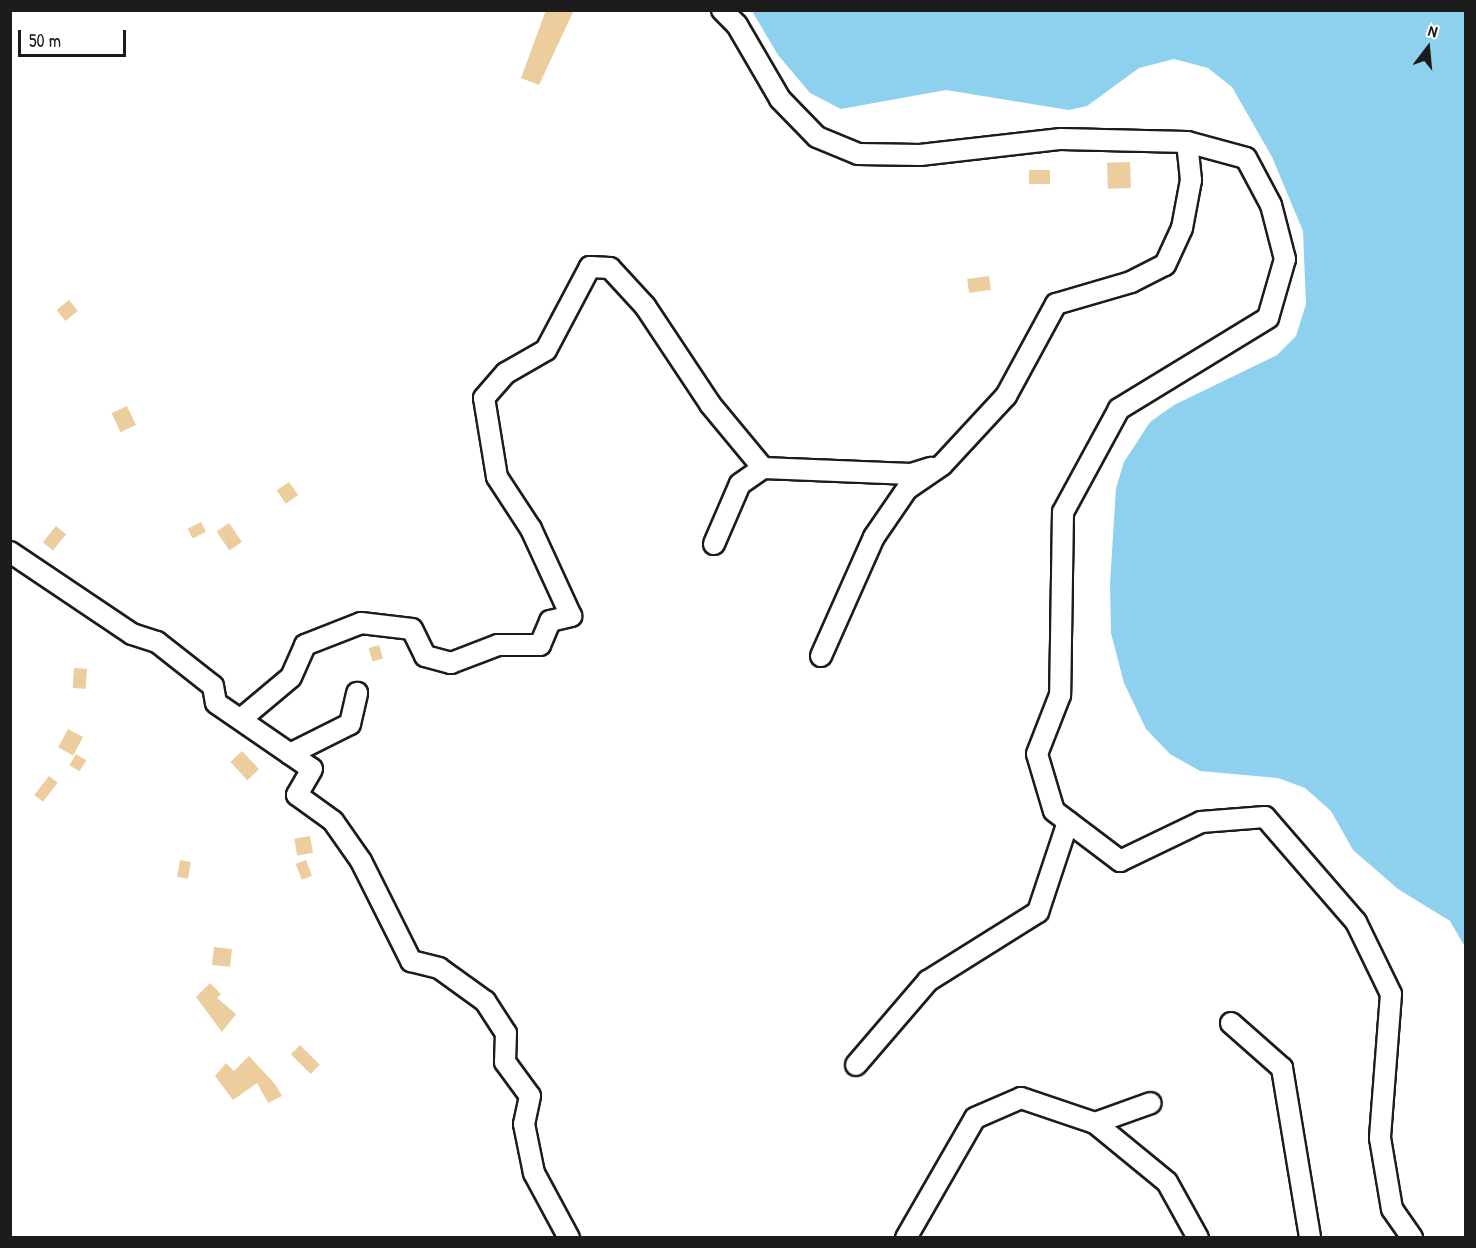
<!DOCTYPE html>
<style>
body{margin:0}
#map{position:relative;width:1476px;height:1248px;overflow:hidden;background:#fff;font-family:"Patrick Hand",sans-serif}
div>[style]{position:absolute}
.water>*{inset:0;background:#8dd1ef}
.building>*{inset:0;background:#ebcd9e;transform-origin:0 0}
.roads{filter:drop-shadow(2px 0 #1c1c1c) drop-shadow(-2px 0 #1c1c1c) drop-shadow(0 2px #1c1c1c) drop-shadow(0 -2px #1c1c1c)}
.minor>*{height:20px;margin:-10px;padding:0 10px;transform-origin:10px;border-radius:10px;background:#fff}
span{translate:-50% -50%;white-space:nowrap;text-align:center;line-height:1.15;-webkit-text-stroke:4.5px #fff;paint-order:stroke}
.frame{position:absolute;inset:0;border:12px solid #1c1c1c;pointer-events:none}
.north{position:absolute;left:1398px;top:18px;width:60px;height:60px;-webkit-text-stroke:4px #fff;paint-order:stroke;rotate:16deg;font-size:16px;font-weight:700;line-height:24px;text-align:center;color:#1c1c1c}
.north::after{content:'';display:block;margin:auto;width:21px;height:27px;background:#1c1c1c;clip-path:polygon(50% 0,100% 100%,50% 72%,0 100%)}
.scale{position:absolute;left:18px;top:30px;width:108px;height:27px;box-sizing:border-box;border:3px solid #1c1c1c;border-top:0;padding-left:8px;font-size:18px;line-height:21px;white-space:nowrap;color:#1c1c1c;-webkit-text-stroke:4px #fff;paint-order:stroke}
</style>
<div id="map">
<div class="water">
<div style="clip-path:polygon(752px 11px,1465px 11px,1465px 947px,1450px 921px,1398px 889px,1353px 850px,1331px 811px,1305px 788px,1278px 778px,1200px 771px,1170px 754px,1146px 729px,1124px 683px,1111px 633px,1110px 584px,1116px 488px,1124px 462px,1150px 422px,1174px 405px,1277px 355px,1296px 336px,1306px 304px,1303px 231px,1272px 157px,1232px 87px,1208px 68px,1174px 59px,1139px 68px,1087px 106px,1069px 110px,946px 90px,841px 109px,810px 93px,778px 55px)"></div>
</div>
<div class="building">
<div style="clip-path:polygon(546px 10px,574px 10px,539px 85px,521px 78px)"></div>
<div style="left:1130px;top:162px;width:26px;height:23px;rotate:88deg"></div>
<div style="left:1029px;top:170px;width:21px;height:14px"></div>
<div style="left:989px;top:276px;width:14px;height:22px;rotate:82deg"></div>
<div style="left:69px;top:300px;width:14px;height:16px;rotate:51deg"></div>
<div style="left:127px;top:406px;width:21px;height:17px;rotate:65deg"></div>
<div style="left:289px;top:482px;width:16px;height:15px;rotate:55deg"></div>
<div style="left:201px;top:522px;width:11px;height:15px;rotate:63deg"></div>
<div style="left:229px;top:523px;width:23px;height:15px;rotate:56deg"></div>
<div style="left:56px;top:526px;width:13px;height:21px;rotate:39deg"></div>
<div style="left:379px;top:645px;width:14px;height:11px;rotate:73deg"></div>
<div style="left:74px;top:668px;width:13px;height:20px;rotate:4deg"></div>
<div style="left:68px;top:729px;width:17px;height:21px;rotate:28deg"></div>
<div style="left:242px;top:751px;width:25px;height:16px;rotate:47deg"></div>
<div style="left:76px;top:754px;width:12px;height:13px;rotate:31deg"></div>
<div style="left:49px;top:776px;width:11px;height:24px;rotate:38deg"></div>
<div style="left:310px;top:836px;width:17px;height:16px;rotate:80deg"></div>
<div style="left:180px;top:860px;width:11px;height:17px;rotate:10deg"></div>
<div style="left:306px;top:860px;width:17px;height:11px;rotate:69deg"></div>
<div style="left:214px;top:947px;width:18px;height:18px;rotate:6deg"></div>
<div style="clip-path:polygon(210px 983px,221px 994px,217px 998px,236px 1014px,222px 1032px,196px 997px)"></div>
<div style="left:300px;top:1045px;width:28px;height:13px;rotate:45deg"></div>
<div style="clip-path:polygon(249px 1056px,275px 1084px,282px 1096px,268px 1103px,257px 1083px,233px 1100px,215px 1076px,226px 1063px,234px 1071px)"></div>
</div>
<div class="roads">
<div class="minor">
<div style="left:722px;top:10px;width:21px;rotate:45deg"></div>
<div style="left:737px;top:25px;width:86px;rotate:59.8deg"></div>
<div style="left:780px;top:99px;width:53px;rotate:45.8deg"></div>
<div style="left:817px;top:137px;width:44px;rotate:22.5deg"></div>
<div style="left:858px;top:154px;width:62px;rotate:0.9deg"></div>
<div style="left:920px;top:155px;width:142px;rotate:-6.5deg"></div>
<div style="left:1061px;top:139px;width:126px;rotate:1.4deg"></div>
<div style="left:1187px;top:142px;width:61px;rotate:15.2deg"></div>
<div style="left:1246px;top:158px;width:53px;rotate:62deg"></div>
<div style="left:1271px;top:205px;width:56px;rotate:75.5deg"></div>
<div style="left:1285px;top:259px;width:61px;rotate:106.1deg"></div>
<div style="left:1268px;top:318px;width:175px;rotate:148.6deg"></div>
<div style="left:1119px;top:409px;width:117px;rotate:118.5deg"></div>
<div style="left:1063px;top:512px;width:183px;rotate:90.9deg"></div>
<div style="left:1060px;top:695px;width:63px;rotate:111.3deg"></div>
<div style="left:1037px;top:754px;width:59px;rotate:73.4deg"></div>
<div style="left:1054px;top:811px;width:83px;rotate:37.1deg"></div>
<div style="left:1120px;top:861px;width:90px;rotate:-25.7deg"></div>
<div style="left:1201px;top:822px;width:64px;rotate:-4.5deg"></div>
<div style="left:1265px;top:817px;width:139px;rotate:49.1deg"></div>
<div style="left:1356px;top:922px;width:80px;rotate:64.1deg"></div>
<div style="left:1391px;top:994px;width:144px;rotate:94.4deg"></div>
<div style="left:1380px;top:1138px;width:72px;rotate:80.4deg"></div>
<div style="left:1392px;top:1209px;width:35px;rotate:55deg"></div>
<div style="left:714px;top:544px;width:65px;rotate:-66.6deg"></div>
<div style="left:740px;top:484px;width:28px;rotate:-35deg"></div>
<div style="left:763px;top:468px;width:148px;rotate:2.3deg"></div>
<div style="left:911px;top:474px;width:21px;rotate:-17deg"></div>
<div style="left:10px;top:552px;width:147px;rotate:33.9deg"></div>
<div style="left:132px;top:634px;width:26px;rotate:18deg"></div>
<div style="left:157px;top:642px;width:71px;rotate:38.2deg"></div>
<div style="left:213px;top:686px;width:17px;rotate:80deg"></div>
<div style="left:216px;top:703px;width:116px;rotate:34.5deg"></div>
<div style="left:312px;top:769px;width:30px;rotate:120deg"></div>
<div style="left:297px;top:795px;width:44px;rotate:35.8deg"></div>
<div style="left:333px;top:821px;width:49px;rotate:55deg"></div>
<div style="left:361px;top:861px;width:112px;rotate:63.4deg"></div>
<div style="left:411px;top:961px;width:29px;rotate:14deg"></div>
<div style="left:439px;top:968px;width:57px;rotate:35.7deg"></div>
<div style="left:485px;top:1001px;width:38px;rotate:57deg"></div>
<div style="left:506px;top:1033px;width:29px;rotate:92deg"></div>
<div style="left:505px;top:1062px;width:42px;rotate:53.7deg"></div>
<div style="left:530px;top:1096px;width:29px;rotate:102deg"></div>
<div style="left:524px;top:1124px;width:50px;rotate:78.5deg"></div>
<div style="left:534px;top:1173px;width:74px;rotate:61.7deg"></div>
<div style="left:821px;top:656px;width:130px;rotate:-66deg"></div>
<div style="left:874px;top:537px;width:58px;rotate:-55.5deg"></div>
<div style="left:907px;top:489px;width:42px;rotate:-34.4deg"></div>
<div style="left:942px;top:465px;width:94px;rotate:-47.2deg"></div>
<div style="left:1006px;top:396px;width:105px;rotate:-61.5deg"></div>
<div style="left:1056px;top:304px;width:78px;rotate:-16.3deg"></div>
<div style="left:1131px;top:282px;width:38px;rotate:-27deg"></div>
<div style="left:1165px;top:265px;width:41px;rotate:-65.3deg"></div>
<div style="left:1182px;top:228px;width:49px;rotate:-79.4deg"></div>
<div style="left:1191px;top:180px;width:38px;rotate:-96deg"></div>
<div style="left:241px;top:719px;width:65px;rotate:-40deg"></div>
<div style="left:291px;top:677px;width:35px;rotate:-66deg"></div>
<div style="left:305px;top:645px;width:60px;rotate:-21.4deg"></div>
<div style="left:361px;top:623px;width:51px;rotate:6.7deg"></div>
<div style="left:412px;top:629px;width:30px;rotate:64deg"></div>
<div style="left:425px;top:656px;width:27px;rotate:15deg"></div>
<div style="left:451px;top:663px;width:50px;rotate:-21deg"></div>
<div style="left:498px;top:645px;width:42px"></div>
<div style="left:540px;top:645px;width:26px;rotate:-67deg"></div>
<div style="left:550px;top:621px;width:22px;rotate:-13deg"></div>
<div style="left:571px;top:616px;width:96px;rotate:-114.7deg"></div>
<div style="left:531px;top:529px;width:62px;rotate:-123.2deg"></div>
<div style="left:497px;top:477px;width:80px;rotate:-99.3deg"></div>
<div style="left:484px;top:398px;width:33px;rotate:-49deg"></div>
<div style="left:506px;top:373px;width:46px;rotate:-29.9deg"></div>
<div style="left:546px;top:350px;width:94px;rotate:-62.1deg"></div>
<div style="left:590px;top:267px;width:20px;rotate:3deg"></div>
<div style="left:610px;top:268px;width:52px;rotate:47.4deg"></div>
<div style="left:645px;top:306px;width:118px;rotate:56.4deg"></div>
<div style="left:710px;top:404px;width:83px;rotate:50.4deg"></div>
<div style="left:290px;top:754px;width:67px;rotate:-26.6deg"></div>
<div style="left:350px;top:724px;width:32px;rotate:-77deg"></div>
<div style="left:1231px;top:1023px;width:68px;rotate:41.4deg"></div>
<div style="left:1282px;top:1068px;width:172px;rotate:80.6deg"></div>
<div style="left:856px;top:1065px;width:111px;rotate:-49.4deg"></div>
<div style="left:928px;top:981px;width:130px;rotate:-32.1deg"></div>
<div style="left:1038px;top:912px;width:95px;rotate:-71.6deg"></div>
<div style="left:1095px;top:1123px;width:59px;rotate:-19.7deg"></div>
<div style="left:906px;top:1238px;width:138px;rotate:-60.1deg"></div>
<div style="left:975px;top:1118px;width:50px;rotate:-23.5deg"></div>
<div style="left:1021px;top:1098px;width:78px;rotate:18.7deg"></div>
<div style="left:1095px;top:1123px;width:93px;rotate:39.3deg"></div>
<div style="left:1167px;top:1182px;width:64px;rotate:61deg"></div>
</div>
</div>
<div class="frame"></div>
<div class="north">N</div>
<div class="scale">50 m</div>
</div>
